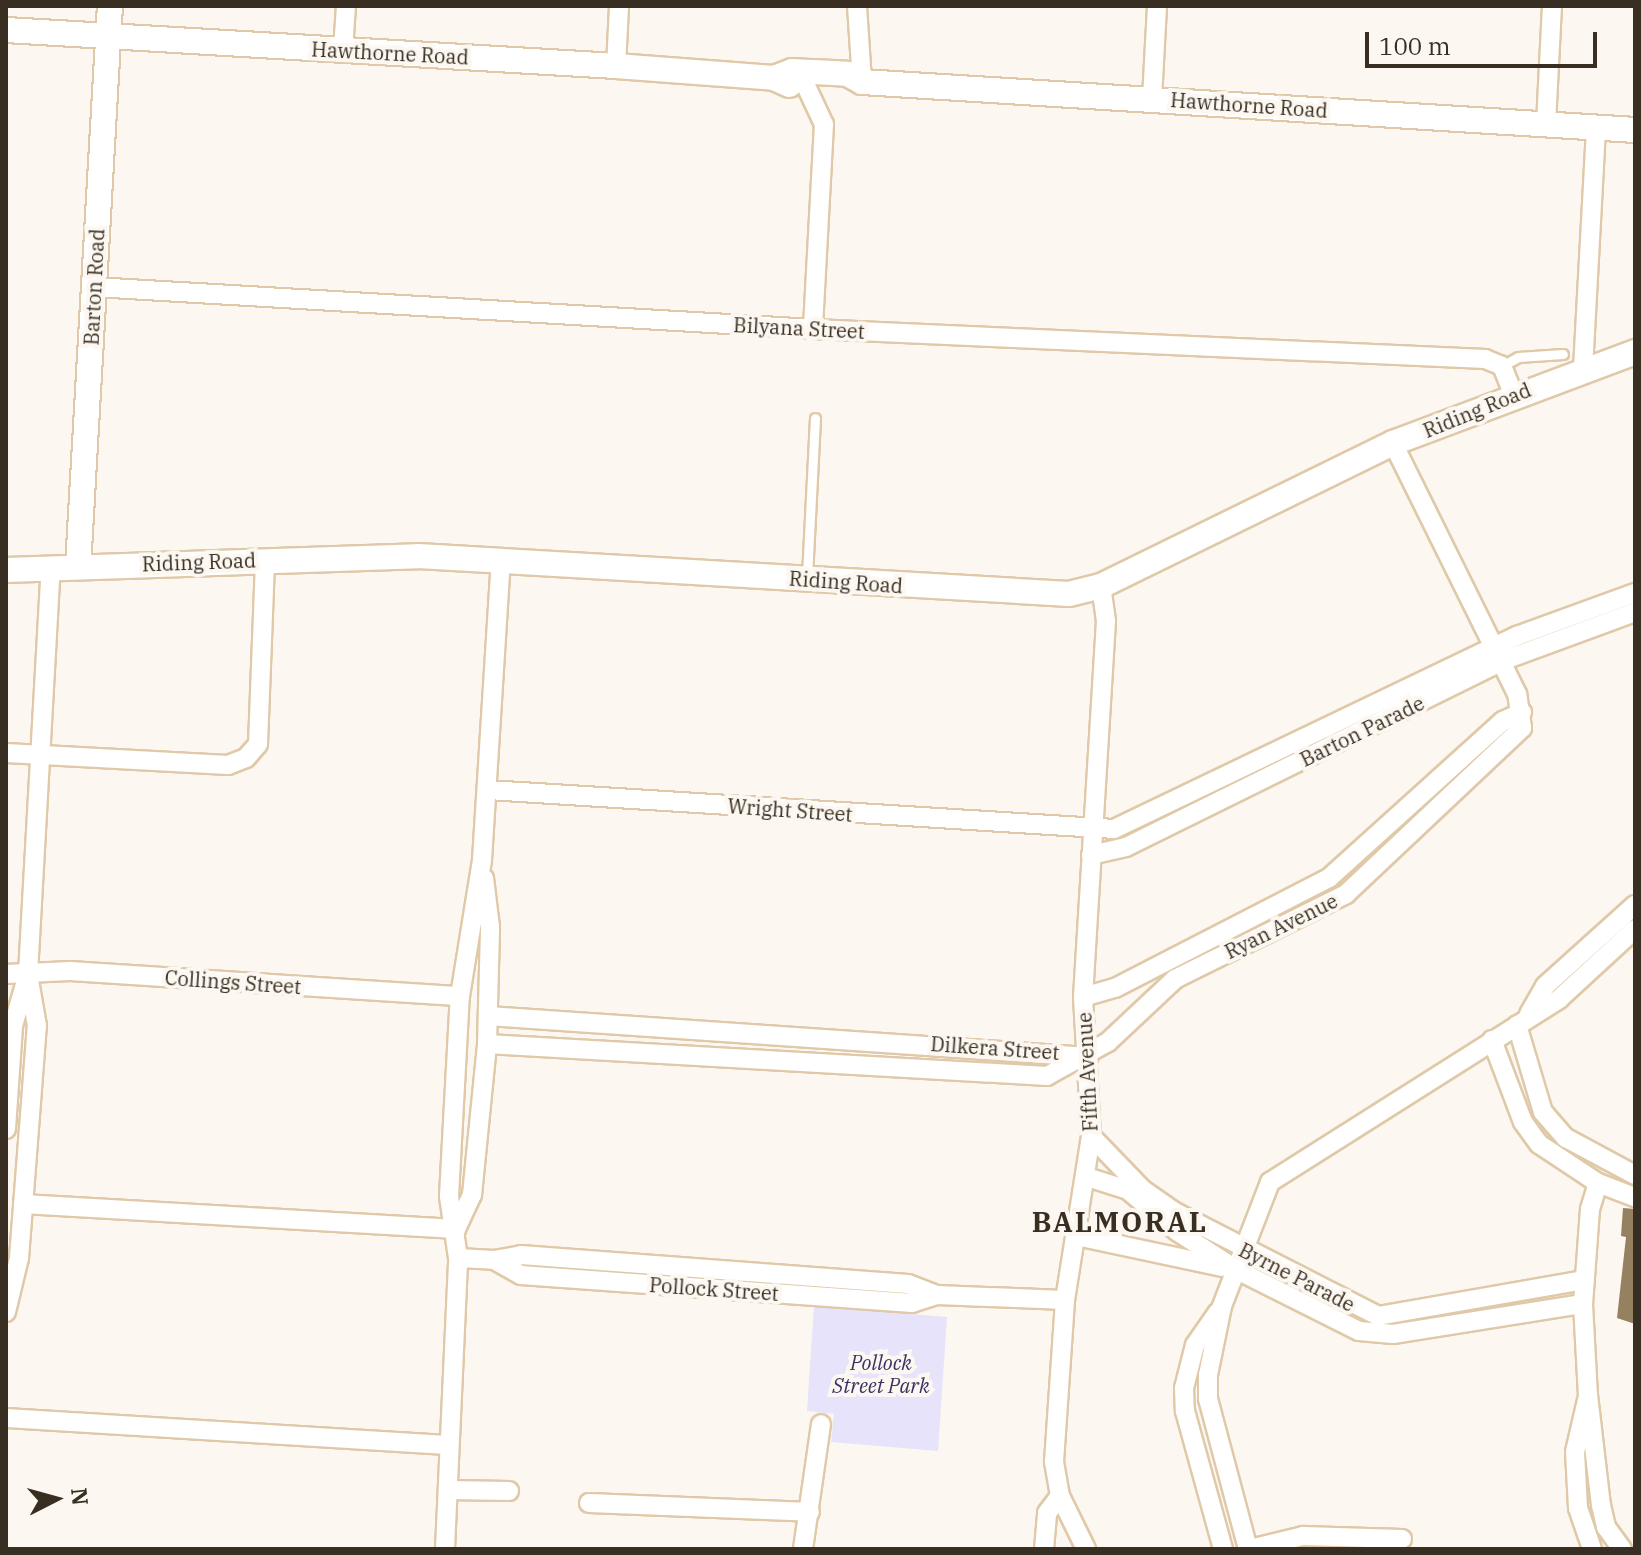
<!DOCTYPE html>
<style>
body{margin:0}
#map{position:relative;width:1641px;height:1555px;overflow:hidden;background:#fcf7f1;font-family:"IBM Plex Serif",serif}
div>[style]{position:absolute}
.green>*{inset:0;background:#e6e3fa}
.building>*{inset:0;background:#958060}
.roads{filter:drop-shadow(2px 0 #dfc9a8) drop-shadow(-2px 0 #dfc9a8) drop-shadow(0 2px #dfc9a8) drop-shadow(0 -2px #dfc9a8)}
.lane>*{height:9px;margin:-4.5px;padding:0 4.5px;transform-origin:4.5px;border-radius:4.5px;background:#fff}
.street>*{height:18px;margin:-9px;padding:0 9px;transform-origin:9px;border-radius:9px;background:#fff}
.secondary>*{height:24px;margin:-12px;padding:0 12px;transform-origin:12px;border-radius:12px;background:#fff}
span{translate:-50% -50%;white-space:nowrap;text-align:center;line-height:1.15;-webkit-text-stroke:8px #fcf7f1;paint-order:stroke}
.street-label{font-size:20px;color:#382f22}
.park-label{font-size:20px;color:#3d3162;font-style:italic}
.district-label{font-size:28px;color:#382f22;font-weight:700;letter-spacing:2px}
.frame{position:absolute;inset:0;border:8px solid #382f22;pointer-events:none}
.north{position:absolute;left:16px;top:1459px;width:80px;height:80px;-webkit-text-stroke:6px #fcf7f1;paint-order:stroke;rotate:84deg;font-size:22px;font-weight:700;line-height:32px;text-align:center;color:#382f22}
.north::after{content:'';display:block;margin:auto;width:28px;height:36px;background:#382f22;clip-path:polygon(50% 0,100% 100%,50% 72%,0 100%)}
.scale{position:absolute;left:1365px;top:32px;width:232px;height:36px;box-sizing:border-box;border:4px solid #382f22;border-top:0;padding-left:10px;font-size:24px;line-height:28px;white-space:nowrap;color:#382f22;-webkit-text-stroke:6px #fcf7f1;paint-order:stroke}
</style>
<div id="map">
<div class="green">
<div style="clip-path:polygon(814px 1306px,947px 1317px,938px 1451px,831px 1442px,834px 1414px,807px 1411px)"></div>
</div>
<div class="building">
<div style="clip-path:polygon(1623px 1208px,1635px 1209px,1635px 1324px,1617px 1318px,1626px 1237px,1621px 1236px)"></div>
</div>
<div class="roads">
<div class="lane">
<div style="left:1502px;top:366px;width:18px;rotate:-29deg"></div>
<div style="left:1518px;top:357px;width:45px;rotate:-3.8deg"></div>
<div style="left:807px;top:576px;width:158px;rotate:-87.1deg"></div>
</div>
<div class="street">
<div style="left:857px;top:6px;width:76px;rotate:86.2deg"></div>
<div style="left:343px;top:50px;width:44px;rotate:-86.1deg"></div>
<div style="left:616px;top:66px;width:60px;rotate:-87.1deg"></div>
<div style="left:807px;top:88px;width:40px;rotate:65deg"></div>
<div style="left:824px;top:124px;width:205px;rotate:93.1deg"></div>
<div style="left:1152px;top:99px;width:93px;rotate:-86.9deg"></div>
<div style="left:1546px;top:124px;width:118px;rotate:-87.1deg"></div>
<div style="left:94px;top:287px;width:720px;rotate:3.34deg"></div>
<div style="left:813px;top:329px;width:673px;rotate:2.56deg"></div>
<div style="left:1485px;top:359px;width:18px;rotate:22deg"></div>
<div style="left:1502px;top:366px;width:31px;rotate:68deg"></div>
<div style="left:1583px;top:369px;width:242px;rotate:-86.9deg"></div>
<div style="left:6px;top:753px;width:222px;rotate:3.1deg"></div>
<div style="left:228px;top:765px;width:19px;rotate:-21deg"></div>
<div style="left:246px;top:758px;width:18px;rotate:-49deg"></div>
<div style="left:258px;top:744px;width:185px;rotate:-87.8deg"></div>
<div style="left:488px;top:790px;width:627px;rotate:3.56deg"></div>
<div style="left:1114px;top:829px;width:447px;rotate:-25.6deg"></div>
<div style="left:1517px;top:636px;width:126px;rotate:-20deg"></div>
<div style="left:1091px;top:855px;width:36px;rotate:-13deg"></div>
<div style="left:1126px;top:847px;width:419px;rotate:-26.3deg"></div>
<div style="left:1502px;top:661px;width:142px;rotate:-20.2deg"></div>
<div style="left:6px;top:974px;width:64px;rotate:-2.7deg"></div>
<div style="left:70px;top:971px;width:391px;rotate:3.7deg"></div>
<div style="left:1083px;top:997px;width:33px;rotate:-16deg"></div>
<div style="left:1115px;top:988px;width:241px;rotate:-27.2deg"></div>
<div style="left:1329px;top:878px;width:234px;rotate:-42.1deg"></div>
<div style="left:1503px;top:721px;width:21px;rotate:-25deg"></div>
<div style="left:1529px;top:1014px;width:32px;rotate:-60deg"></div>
<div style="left:1545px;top:986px;width:121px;rotate:-42deg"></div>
<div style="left:488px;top:1016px;width:602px;rotate:3.9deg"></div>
<div style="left:1517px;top:1025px;width:91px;rotate:73.4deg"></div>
<div style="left:1543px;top:1112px;width:35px;rotate:49deg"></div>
<div style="left:1566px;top:1138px;width:78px;rotate:28.2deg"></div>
<div style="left:1492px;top:1040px;width:88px;rotate:69.3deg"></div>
<div style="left:1523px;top:1122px;width:27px;rotate:54deg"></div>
<div style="left:1539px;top:1144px;width:71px;rotate:33.5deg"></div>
<div style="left:1598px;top:1183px;width:40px;rotate:21deg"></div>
<div style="left:487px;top:1044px;width:561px;rotate:3.27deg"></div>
<div style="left:1047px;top:1076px;width:70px;rotate:-29.1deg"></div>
<div style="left:1108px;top:1042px;width:92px;rotate:-43.2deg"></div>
<div style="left:1175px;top:979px;width:191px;rotate:-26.4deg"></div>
<div style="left:1346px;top:894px;width:242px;rotate:-43.3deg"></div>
<div style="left:1522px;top:728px;width:34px;rotate:-98deg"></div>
<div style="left:1517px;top:694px;width:280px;rotate:-116.3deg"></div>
<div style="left:6px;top:1129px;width:103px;rotate:-86.1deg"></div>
<div style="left:13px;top:1026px;width:54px;rotate:-73.9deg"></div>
<div style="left:28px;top:974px;width:407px;rotate:-86.8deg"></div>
<div style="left:1091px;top:1136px;width:74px;rotate:46.1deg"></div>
<div style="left:1142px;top:1189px;width:38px;rotate:35deg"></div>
<div style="left:1173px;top:1211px;width:230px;rotate:27.1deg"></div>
<div style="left:1378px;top:1316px;width:210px;rotate:-9.9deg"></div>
<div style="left:1087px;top:1177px;width:43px;rotate:17.6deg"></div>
<div style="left:1128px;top:1190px;width:65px;rotate:40deg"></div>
<div style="left:1178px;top:1232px;width:70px;rotate:32.8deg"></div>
<div style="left:1237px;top:1270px;width:136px;rotate:26.6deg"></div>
<div style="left:1359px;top:1331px;width:34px;rotate:5deg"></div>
<div style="left:1393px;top:1334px;width:192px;rotate:-9deg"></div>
<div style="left:1598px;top:1183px;width:27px;rotate:107deg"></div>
<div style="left:1590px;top:1209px;width:95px;rotate:94.2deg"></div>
<div style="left:1583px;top:1304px;width:91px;rotate:86.9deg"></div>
<div style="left:1588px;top:1395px;width:111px;rotate:83.3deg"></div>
<div style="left:1601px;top:1505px;width:23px;rotate:77deg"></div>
<div style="left:1606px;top:1527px;width:27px;rotate:54deg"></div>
<div style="left:23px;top:1204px;width:434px;rotate:3.3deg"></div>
<div style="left:456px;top:1229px;width:38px;rotate:-65deg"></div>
<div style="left:472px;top:1195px;width:152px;rotate:-84.3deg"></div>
<div style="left:487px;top:1044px;width:117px;rotate:-88.5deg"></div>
<div style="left:490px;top:927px;width:49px;rotate:-97deg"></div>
<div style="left:1077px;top:1236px;width:149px;rotate:12deg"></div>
<div style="left:458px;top:1258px;width:36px;rotate:3deg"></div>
<div style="left:494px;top:1260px;width:27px;rotate:-10deg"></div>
<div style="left:521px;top:1255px;width:388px;rotate:4.3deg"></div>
<div style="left:908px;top:1284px;width:31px;rotate:21deg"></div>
<div style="left:937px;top:1295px;width:128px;rotate:2.2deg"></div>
<div style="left:494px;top:1260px;width:31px;rotate:29deg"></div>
<div style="left:521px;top:1275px;width:392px;rotate:4.1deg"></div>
<div style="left:912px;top:1303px;width:26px;rotate:-18deg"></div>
<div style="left:6px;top:1312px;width:56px;rotate:-76.5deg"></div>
<div style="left:19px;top:1258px;width:233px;rotate:-85.6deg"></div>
<div style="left:37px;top:1026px;width:47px;rotate:-99.9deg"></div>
<div style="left:1218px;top:1312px;width:40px;rotate:124.9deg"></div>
<div style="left:1195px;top:1345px;width:44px;rotate:104.3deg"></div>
<div style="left:1184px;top:1388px;width:23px;rotate:88deg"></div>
<div style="left:1185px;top:1411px;width:143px;rotate:74.6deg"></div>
<div style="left:1587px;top:1400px;width:53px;rotate:103deg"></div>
<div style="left:1575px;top:1452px;width:56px;rotate:86.9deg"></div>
<div style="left:1578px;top:1508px;width:43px;rotate:71.1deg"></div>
<div style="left:6px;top:1418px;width:441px;rotate:3.5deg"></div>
<div style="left:448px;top:1490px;width:61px;rotate:0.9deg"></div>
<div style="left:589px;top:1503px;width:221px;rotate:2.3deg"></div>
<div style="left:445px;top:1549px;width:291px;rotate:-87.4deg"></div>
<div style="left:458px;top:1258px;width:63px;rotate:-98.3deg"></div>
<div style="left:449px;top:1196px;width:200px;rotate:-86.9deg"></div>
<div style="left:460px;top:996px;width:138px;rotate:-80.8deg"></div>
<div style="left:482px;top:860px;width:300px;rotate:-86.4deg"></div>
<div style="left:803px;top:1549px;width:126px;rotate:-81.8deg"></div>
<div style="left:1044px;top:1549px;width:36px;rotate:-85deg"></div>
<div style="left:1047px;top:1513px;width:21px;rotate:-53deg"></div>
<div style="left:1086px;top:1549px;width:59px;rotate:-116.1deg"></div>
<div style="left:1060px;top:1496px;width:35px;rotate:-100deg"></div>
<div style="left:1054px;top:1462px;width:162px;rotate:-86.1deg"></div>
<div style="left:1065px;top:1300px;width:166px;rotate:-81deg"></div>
<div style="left:1091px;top:1136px;width:139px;rotate:-93.3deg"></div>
<div style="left:1083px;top:997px;width:377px;rotate:-86.5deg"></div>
<div style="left:1106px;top:621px;width:35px;rotate:-98deg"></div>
<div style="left:1248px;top:1549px;width:155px;rotate:-104.9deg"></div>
<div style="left:1208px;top:1399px;width:24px;rotate:-90deg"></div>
<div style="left:1208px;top:1375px;width:70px;rotate:-78.5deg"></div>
<div style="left:1222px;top:1306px;width:133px;rotate:-68.8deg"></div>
<div style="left:1270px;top:1182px;width:342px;rotate:-32.3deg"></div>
<div style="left:1559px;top:999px;width:103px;rotate:-42.6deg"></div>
<div style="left:1250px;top:1549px;width:55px;rotate:-13.8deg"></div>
<div style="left:1303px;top:1536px;width:99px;rotate:1.7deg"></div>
</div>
<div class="secondary">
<div style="left:6px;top:30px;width:611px;rotate:3.38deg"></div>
<div style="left:616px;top:66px;width:158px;rotate:4.3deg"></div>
<div style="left:774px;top:78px;width:17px;rotate:24deg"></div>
<div style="left:774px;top:78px;width:19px;rotate:-21deg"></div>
<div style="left:792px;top:71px;width:22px;rotate:3deg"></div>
<div style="left:814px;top:72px;width:33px;rotate:3deg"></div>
<div style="left:847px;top:74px;width:17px;rotate:28deg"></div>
<div style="left:862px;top:82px;width:774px;rotate:3.55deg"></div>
<div style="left:78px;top:567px;width:562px;rotate:-86.74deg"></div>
<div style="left:6px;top:570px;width:412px;rotate:-1.9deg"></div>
<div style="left:418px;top:556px;width:652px;rotate:3.34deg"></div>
<div style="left:1069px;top:594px;width:33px;rotate:-14deg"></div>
<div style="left:1101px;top:586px;width:325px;rotate:-26.1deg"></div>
<div style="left:1393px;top:443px;width:259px;rotate:-20.6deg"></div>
</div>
</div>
<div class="street-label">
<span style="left:390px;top:53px;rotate:3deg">Hawthorne Road</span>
<span style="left:1249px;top:105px;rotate:4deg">Hawthorne Road</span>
<span style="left:94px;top:287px;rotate:-87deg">Barton Road</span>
<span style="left:799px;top:328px;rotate:3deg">Bilyana Street</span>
<span style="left:1477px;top:410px;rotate:-22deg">Riding Road</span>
<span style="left:199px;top:562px;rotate:-2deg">Riding Road</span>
<span style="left:846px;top:582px;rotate:4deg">Riding Road</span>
<span style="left:1362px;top:731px;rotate:-26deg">Barton Parade</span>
<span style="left:790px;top:810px;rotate:4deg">Wright Street</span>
<span style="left:1281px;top:926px;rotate:-26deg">Ryan Avenue</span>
<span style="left:233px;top:982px;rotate:4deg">Collings Street</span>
<span style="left:995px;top:1048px;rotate:4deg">Dilkera Street</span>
<span style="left:1087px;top:1072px;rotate:-93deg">Fifth Avenue</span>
<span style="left:1297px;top:1277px;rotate:27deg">Byrne Parade</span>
<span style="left:714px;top:1289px;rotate:4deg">Pollock Street</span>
</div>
<div class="park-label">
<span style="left:881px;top:1374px">Pollock<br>Street Park</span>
</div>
<div class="district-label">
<span style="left:1120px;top:1222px">BALMORAL</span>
</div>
<div class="frame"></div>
<div class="north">N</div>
<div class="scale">100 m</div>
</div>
